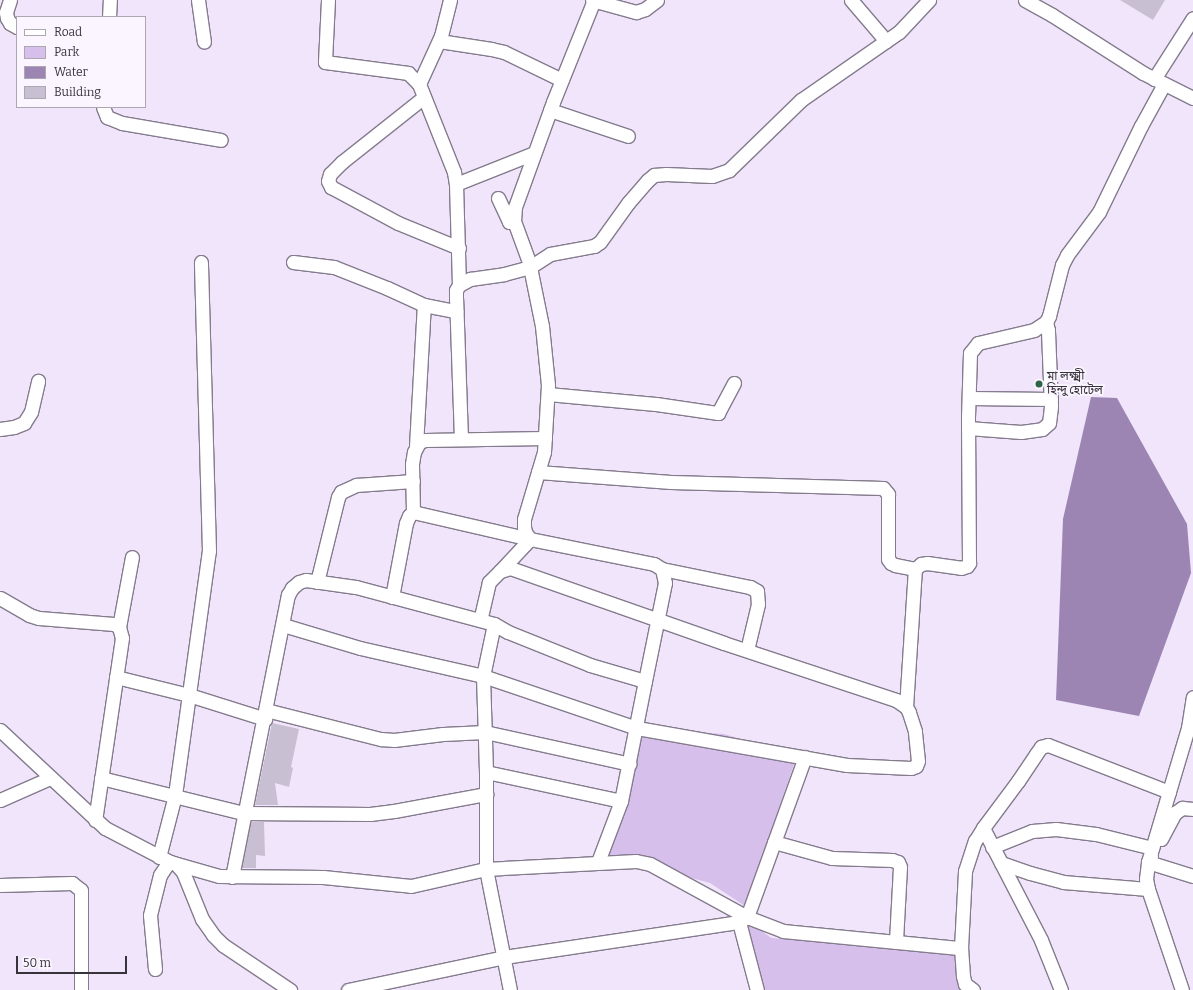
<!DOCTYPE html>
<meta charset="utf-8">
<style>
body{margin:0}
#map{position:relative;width:1193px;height:990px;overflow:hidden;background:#f0e5fa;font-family:Bitter,"Noto Sans Bengali",serif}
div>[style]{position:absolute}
.green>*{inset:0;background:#d6bfea}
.water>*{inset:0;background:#9d85b3}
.building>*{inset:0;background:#c9bfd2}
.roads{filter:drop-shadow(1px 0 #847b8d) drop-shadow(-1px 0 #847b8d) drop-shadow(0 1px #847b8d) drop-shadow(0 -1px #847b8d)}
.street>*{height:13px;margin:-6.5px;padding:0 6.5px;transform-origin:6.5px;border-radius:6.5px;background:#fff}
.dots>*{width:11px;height:11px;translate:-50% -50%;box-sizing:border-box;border:2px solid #faf5fe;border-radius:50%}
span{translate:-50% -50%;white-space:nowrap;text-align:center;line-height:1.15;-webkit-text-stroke:3.5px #faf5fe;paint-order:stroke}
.poi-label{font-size:12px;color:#37333b}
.left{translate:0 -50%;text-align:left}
.legend{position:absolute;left:16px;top:16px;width:130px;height:92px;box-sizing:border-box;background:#faf5fe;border:1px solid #aca7b0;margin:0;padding:5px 7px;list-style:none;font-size:12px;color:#37333b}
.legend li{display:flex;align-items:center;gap:8px;height:20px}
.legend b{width:20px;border:1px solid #aca7b0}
.scale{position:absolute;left:16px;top:956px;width:111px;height:18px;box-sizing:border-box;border:2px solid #37333b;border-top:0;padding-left:5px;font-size:12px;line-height:14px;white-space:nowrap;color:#37333b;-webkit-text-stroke:3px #faf5fe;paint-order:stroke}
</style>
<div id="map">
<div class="green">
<div style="clip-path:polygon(637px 728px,724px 734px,797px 756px,745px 906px,710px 883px,666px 871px,608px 859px,622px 774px)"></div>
<div style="clip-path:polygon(748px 925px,758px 928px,771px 938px,957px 953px,961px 990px,760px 990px)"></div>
</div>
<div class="water">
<div style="clip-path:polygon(1091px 397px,1117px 398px,1187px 524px,1191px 573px,1139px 716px,1056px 700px,1063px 519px)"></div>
</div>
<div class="building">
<div style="clip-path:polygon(1120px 0,1165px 0,1153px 20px)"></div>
<div style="clip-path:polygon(272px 723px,299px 729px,291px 767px,293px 768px,289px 787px,275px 783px,278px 805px,255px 805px)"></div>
<div style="clip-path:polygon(251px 822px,264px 822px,265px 856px,256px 855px,256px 868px,242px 868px)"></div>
</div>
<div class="roads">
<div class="street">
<div style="left:10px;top:0;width:13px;rotate:108deg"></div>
<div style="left:6px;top:12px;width:6px;rotate:81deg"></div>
<div style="left:7px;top:18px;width:6px;rotate:59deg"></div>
<div style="left:10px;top:23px;width:8px;rotate:30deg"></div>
<div style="left:198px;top:0;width:42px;rotate:81.9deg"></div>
<div style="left:328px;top:0;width:62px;rotate:92.8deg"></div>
<div style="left:325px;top:62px;width:84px;rotate:7.5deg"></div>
<div style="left:408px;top:73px;width:16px;rotate:45deg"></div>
<div style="left:419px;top:84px;width:95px;rotate:68.3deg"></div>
<div style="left:454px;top:172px;width:12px;rotate:81deg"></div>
<div style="left:456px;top:184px;width:101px;rotate:88.3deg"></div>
<div style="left:592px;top:0;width:46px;rotate:15.3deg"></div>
<div style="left:636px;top:12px;width:9px;rotate:-18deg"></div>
<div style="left:645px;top:9px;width:15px;rotate:-37deg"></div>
<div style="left:851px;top:0;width:54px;rotate:49.5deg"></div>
<div style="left:1025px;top:0;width:31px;rotate:29deg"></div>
<div style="left:1052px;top:15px;width:108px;rotate:32.5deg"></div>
<div style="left:1143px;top:73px;width:56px;rotate:26.6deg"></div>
<div style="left:109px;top:17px;width:17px;rotate:-87deg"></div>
<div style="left:439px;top:41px;width:53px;rotate:8.7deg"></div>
<div style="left:491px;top:49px;width:13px;rotate:13deg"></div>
<div style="left:504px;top:52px;width:64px;rotate:25.8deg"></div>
<div style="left:1154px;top:79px;width:72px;rotate:-57.4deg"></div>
<div style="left:419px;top:84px;width:53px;rotate:-65.4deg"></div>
<div style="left:441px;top:36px;width:37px;rotate:-76deg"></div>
<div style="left:424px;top:97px;width:105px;rotate:141.6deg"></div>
<div style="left:342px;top:162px;width:17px;rotate:135deg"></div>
<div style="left:330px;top:174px;width:7px;rotate:106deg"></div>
<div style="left:328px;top:181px;width:7px;rotate:63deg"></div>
<div style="left:331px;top:187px;width:76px;rotate:28.2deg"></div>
<div style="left:398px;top:223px;width:66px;rotate:22.3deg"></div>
<div style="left:103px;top:107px;width:11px;rotate:68deg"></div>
<div style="left:107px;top:117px;width:16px;rotate:22deg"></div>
<div style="left:122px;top:123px;width:100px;rotate:9.7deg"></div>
<div style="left:550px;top:110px;width:82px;rotate:18.4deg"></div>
<div style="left:456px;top:184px;width:84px;rotate:-21.7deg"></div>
<div style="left:498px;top:198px;width:26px;rotate:65deg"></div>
<div style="left:509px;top:222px;width:5px;rotate:-11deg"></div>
<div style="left:293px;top:262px;width:41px;rotate:7deg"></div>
<div style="left:334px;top:267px;width:57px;rotate:21.6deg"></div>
<div style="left:387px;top:288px;width:41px;rotate:24.7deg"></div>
<div style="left:424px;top:305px;width:33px;rotate:11deg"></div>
<div style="left:548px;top:394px;width:108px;rotate:5.3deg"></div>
<div style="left:656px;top:404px;width:63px;rotate:8.3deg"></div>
<div style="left:718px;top:413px;width:34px;rotate:-62deg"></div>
<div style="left:969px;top:398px;width:82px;rotate:0.7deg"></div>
<div style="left:968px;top:428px;width:53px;rotate:4.3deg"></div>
<div style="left:1021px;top:432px;width:21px;rotate:-8deg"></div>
<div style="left:1042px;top:429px;width:9px;rotate:-41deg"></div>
<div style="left:1049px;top:423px;width:17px;rotate:-83deg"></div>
<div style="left:1051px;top:406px;width:76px;rotate:-92.3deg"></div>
<div style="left:1048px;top:330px;width:8px;rotate:-104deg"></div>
<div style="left:0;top:429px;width:14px;rotate:-8deg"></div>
<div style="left:14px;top:427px;width:11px;rotate:-22deg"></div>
<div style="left:24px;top:423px;width:13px;rotate:-58deg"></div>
<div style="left:31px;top:412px;width:32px;rotate:-77deg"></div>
<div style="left:461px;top:439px;width:140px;rotate:-92deg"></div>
<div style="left:456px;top:299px;width:9px;rotate:-90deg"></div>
<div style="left:456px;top:290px;width:6px;rotate:-59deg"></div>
<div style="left:459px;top:285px;width:13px;rotate:-29deg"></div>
<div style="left:470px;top:279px;width:34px;rotate:-8deg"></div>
<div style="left:504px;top:274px;width:27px;rotate:-15deg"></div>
<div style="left:530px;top:267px;width:24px;rotate:-33deg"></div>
<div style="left:550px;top:254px;width:45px;rotate:-10.3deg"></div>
<div style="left:594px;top:246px;width:7px;rotate:-34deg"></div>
<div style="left:600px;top:242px;width:48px;rotate:-54.3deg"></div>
<div style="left:628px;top:203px;width:30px;rotate:-49deg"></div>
<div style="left:648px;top:180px;width:8px;rotate:-40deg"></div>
<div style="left:654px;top:175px;width:12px;rotate:-5deg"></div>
<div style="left:666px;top:174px;width:46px;rotate:2.5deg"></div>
<div style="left:712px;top:176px;width:18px;rotate:-19deg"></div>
<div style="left:729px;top:170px;width:100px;rotate:-44.2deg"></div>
<div style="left:801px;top:100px;width:119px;rotate:-34.8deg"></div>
<div style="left:899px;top:32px;width:44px;rotate:-46.8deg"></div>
<div style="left:416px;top:446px;width:141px;rotate:-86.8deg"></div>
<div style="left:538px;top:472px;width:133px;rotate:4.3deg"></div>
<div style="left:671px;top:482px;width:212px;rotate:1.6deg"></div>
<div style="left:883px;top:488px;width:8px;rotate:50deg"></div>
<div style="left:888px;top:494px;width:65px;rotate:90deg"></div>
<div style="left:888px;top:559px;width:5px;rotate:53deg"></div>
<div style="left:891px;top:563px;width:4px;rotate:27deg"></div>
<div style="left:895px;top:565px;width:20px;rotate:11deg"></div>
<div style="left:413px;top:512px;width:48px;rotate:-91.2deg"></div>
<div style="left:412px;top:464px;width:12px;rotate:-81deg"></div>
<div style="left:414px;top:452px;width:11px;rotate:-63deg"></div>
<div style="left:419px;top:442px;width:6px;rotate:-18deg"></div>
<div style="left:425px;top:440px;width:120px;rotate:-1deg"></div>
<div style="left:662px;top:569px;width:90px;rotate:11.6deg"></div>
<div style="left:750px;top:587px;width:8px;rotate:30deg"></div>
<div style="left:757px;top:591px;width:13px;rotate:86deg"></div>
<div style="left:758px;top:604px;width:47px;rotate:103.4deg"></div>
<div style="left:317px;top:582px;width:88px;rotate:-76.1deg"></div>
<div style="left:338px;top:497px;width:6px;rotate:-59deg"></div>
<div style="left:341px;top:492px;width:17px;rotate:-25deg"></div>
<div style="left:356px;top:485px;width:57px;rotate:-4deg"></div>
<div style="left:392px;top:597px;width:75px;rotate:-79.3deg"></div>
<div style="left:406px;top:523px;width:8px;rotate:-67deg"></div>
<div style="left:409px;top:516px;width:6px;rotate:-45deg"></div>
<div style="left:413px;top:512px;width:120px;rotate:13deg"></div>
<div style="left:530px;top:539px;width:44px;rotate:133.2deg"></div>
<div style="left:0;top:598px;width:34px;rotate:30deg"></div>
<div style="left:29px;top:615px;width:10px;rotate:17deg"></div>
<div style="left:39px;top:618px;width:75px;rotate:4.6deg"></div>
<div style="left:114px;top:624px;width:6px;rotate:31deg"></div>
<div style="left:119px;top:627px;width:11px;rotate:75deg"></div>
<div style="left:122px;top:638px;width:184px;rotate:98.4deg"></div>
<div style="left:494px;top:624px;width:53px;rotate:101.9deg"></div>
<div style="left:483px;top:676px;width:96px;rotate:88.2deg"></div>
<div style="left:486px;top:772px;width:97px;rotate:90deg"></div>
<div style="left:486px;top:869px;width:123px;rotate:78.8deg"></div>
<div style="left:283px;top:625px;width:80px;rotate:16.6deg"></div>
<div style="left:360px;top:648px;width:126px;rotate:12.8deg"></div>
<div style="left:483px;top:676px;width:163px;rotate:18.7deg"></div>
<div style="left:637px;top:728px;width:213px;rotate:10deg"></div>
<div style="left:847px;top:765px;width:64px;rotate:2.7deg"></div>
<div style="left:911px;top:768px;width:5px;rotate:-22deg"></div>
<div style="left:916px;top:766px;width:5px;rotate:-68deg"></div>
<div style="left:918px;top:761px;width:30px;rotate:-96deg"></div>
<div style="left:915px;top:731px;width:20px;rotate:-108deg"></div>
<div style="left:909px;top:712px;width:6px;rotate:-121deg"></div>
<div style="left:906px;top:707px;width:12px;rotate:-145deg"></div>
<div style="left:896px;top:700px;width:181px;rotate:-161.7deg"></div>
<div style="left:724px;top:643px;width:227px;rotate:-160.7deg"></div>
<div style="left:510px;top:568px;width:10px;rotate:163deg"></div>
<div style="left:500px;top:571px;width:16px;rotate:135deg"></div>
<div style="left:489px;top:582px;width:39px;rotate:103deg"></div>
<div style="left:119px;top:627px;width:71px;rotate:-79.5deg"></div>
<div style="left:116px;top:677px;width:75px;rotate:13.9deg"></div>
<div style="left:189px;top:695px;width:80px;rotate:17.5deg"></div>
<div style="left:906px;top:707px;width:138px;rotate:-86.3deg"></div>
<div style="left:915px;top:569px;width:8px;rotate:-40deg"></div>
<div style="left:921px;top:564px;width:6px;rotate:-9deg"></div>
<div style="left:927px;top:563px;width:34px;rotate:8deg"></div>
<div style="left:961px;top:568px;width:6px;rotate:-18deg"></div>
<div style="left:967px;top:566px;width:4px;rotate:-56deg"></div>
<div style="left:969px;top:563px;width:146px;rotate:-90.4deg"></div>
<div style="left:968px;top:417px;width:64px;rotate:-88.2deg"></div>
<div style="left:970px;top:353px;width:13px;rotate:-51deg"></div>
<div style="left:978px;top:343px;width:57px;rotate:-13.1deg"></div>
<div style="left:1034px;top:330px;width:14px;rotate:-34deg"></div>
<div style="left:1046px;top:322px;width:7px;rotate:-63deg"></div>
<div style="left:1049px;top:316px;width:53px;rotate:-75.7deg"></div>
<div style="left:1062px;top:265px;width:11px;rotate:-63deg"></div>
<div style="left:1067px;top:255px;width:54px;rotate:-53.3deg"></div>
<div style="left:1099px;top:212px;width:96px;rotate:-64deg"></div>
<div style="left:1141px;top:126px;width:48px;rotate:-61.3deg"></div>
<div style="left:266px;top:710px;width:119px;rotate:14.2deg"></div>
<div style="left:381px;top:739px;width:13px;rotate:4deg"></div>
<div style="left:394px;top:740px;width:49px;rotate:-7deg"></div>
<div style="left:443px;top:734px;width:42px;rotate:-2.7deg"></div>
<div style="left:485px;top:732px;width:148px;rotate:12.4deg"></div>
<div style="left:0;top:730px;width:144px;rotate:43deg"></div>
<div style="left:105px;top:828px;width:73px;rotate:27.6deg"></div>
<div style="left:170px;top:862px;width:51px;rotate:15.9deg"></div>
<div style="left:219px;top:876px;width:104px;rotate:0.6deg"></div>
<div style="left:323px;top:877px;width:88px;rotate:5.8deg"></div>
<div style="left:411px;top:886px;width:77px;rotate:-12.8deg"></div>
<div style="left:486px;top:869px;width:150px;rotate:-3.1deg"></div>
<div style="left:636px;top:861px;width:14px;rotate:12deg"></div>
<div style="left:650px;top:864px;width:111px;rotate:28.7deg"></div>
<div style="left:747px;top:917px;width:39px;rotate:21deg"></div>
<div style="left:783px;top:931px;width:179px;rotate:5.5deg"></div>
<div style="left:486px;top:772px;width:138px;rotate:12.1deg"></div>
<div style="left:621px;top:801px;width:65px;rotate:110.7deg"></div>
<div style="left:101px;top:778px;width:147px;rotate:13.8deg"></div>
<div style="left:244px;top:813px;width:126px;rotate:0.5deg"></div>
<div style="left:370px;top:814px;width:24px;rotate:-7deg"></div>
<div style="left:394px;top:811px;width:94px;rotate:-10.5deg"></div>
<div style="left:0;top:800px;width:55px;rotate:-23.7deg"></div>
<div style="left:621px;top:801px;width:122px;rotate:-78.7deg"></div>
<div style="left:983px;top:828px;width:59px;rotate:-53.3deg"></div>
<div style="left:1018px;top:781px;width:32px;rotate:-56deg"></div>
<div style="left:1036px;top:754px;width:9px;rotate:-54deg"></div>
<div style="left:1041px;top:747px;width:7px;rotate:-16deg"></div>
<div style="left:1048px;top:745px;width:130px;rotate:21.2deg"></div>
<div style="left:1161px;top:839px;width:30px;rotate:-62deg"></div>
<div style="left:1175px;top:813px;width:9px;rotate:-36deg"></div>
<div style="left:1182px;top:808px;width:11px;rotate:5deg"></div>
<div style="left:774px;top:842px;width:60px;rotate:15.4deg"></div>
<div style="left:832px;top:858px;width:60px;rotate:1.9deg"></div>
<div style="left:892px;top:860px;width:6px;rotate:18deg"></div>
<div style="left:898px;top:862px;width:5px;rotate:68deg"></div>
<div style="left:900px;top:867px;width:75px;rotate:93.1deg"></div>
<div style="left:992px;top:847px;width:43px;rotate:-21.8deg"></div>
<div style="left:1032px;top:831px;width:24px;rotate:-5deg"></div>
<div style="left:1056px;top:829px;width:40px;rotate:7.1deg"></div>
<div style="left:1096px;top:834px;width:58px;rotate:14deg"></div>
<div style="left:1151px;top:856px;width:7px;rotate:117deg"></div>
<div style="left:1148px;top:862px;width:47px;rotate:17.3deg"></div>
<div style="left:159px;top:857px;width:64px;rotate:-75.5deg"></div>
<div style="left:175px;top:795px;width:246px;rotate:-82.1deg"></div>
<div style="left:209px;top:551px;width:289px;rotate:-91.6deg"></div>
<div style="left:1001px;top:863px;width:31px;rotate:19deg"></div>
<div style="left:1030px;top:873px;width:34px;rotate:15deg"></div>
<div style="left:1063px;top:882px;width:85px;rotate:4.7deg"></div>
<div style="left:232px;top:877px;width:288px;rotate:-78.8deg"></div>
<div style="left:288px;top:595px;width:8px;rotate:-60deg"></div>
<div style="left:292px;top:588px;width:9px;rotate:-41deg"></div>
<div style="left:299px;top:582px;width:7px;rotate:-16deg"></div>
<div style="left:306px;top:580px;width:50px;rotate:8deg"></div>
<div style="left:356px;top:587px;width:143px;rotate:15deg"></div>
<div style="left:494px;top:624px;width:16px;rotate:30deg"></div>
<div style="left:508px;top:632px;width:88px;rotate:21.9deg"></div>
<div style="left:590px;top:665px;width:57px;rotate:16.2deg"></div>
<div style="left:645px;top:681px;width:100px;rotate:-78.5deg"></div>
<div style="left:665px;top:583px;width:14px;rotate:-102deg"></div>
<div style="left:662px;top:569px;width:9px;rotate:-148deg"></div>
<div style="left:654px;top:564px;width:126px;rotate:-168.6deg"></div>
<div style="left:530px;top:539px;width:9px;rotate:-126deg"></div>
<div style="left:525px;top:532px;width:5px;rotate:-101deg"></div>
<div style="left:524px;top:527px;width:8px;rotate:-90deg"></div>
<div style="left:524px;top:519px;width:70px;rotate:-73.4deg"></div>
<div style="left:544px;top:452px;width:67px;rotate:-86.6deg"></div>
<div style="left:548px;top:385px;width:59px;rotate:-95.8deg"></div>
<div style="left:542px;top:326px;width:65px;rotate:-101.5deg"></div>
<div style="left:529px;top:262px;width:44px;rotate:-110.1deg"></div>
<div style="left:514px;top:221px;width:14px;rotate:-86deg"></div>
<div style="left:515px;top:207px;width:112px;rotate:-70.1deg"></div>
<div style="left:553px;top:102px;width:110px;rotate:-68.1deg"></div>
<div style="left:0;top:885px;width:72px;rotate:-1.6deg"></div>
<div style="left:72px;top:883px;width:11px;rotate:38deg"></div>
<div style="left:81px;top:890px;width:100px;rotate:90deg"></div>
<div style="left:740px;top:921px;width:8px;rotate:-30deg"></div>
<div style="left:747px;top:917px;width:170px;rotate:-70.1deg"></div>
<div style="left:155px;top:969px;width:54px;rotate:-95.3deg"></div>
<div style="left:150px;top:915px;width:41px;rotate:-76deg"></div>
<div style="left:160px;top:875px;width:14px;rotate:-56deg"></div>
<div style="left:168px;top:863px;width:2px;rotate:-27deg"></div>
<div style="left:170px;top:862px;width:6px;rotate:18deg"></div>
<div style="left:176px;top:864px;width:11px;rotate:49deg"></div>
<div style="left:183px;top:872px;width:51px;rotate:68deg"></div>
<div style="left:202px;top:919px;width:19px;rotate:55deg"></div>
<div style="left:213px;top:935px;width:14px;rotate:45deg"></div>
<div style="left:223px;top:945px;width:81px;rotate:33.9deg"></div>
<div style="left:348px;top:990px;width:159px;rotate:-11.9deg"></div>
<div style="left:504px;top:957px;width:238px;rotate:-8.5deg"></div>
<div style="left:739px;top:922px;width:70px;rotate:75.2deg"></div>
<div style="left:973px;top:990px;width:10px;rotate:-143deg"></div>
<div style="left:965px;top:984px;width:8px;rotate:-104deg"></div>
<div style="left:963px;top:976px;width:28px;rotate:-94deg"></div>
<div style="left:961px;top:948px;width:77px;rotate:-87deg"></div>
<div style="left:965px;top:871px;width:32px;rotate:-72deg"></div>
<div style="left:975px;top:841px;width:15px;rotate:-58deg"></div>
<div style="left:983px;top:828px;width:126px;rotate:62.6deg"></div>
<div style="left:1041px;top:940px;width:54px;rotate:68.2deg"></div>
<div style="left:1182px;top:990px;width:107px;rotate:-108.6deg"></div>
<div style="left:1148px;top:889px;width:10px;rotate:-101deg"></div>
<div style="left:1146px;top:879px;width:17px;rotate:-83deg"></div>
<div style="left:1148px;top:862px;width:140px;rotate:-73.4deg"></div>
<div style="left:1188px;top:728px;width:31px;rotate:-81deg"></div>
</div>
</div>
<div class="dots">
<div style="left:1039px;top:384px;background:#306449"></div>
</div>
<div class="poi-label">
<span class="left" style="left:1047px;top:384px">মা লক্ষ্মী<br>হিন্দু হোটেল</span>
</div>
<ul class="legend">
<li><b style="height:5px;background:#fff"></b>Road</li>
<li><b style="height:11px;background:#d6bfea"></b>Park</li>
<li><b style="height:11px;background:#9d85b3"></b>Water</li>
<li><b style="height:11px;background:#c9bfd2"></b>Building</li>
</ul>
<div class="scale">50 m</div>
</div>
